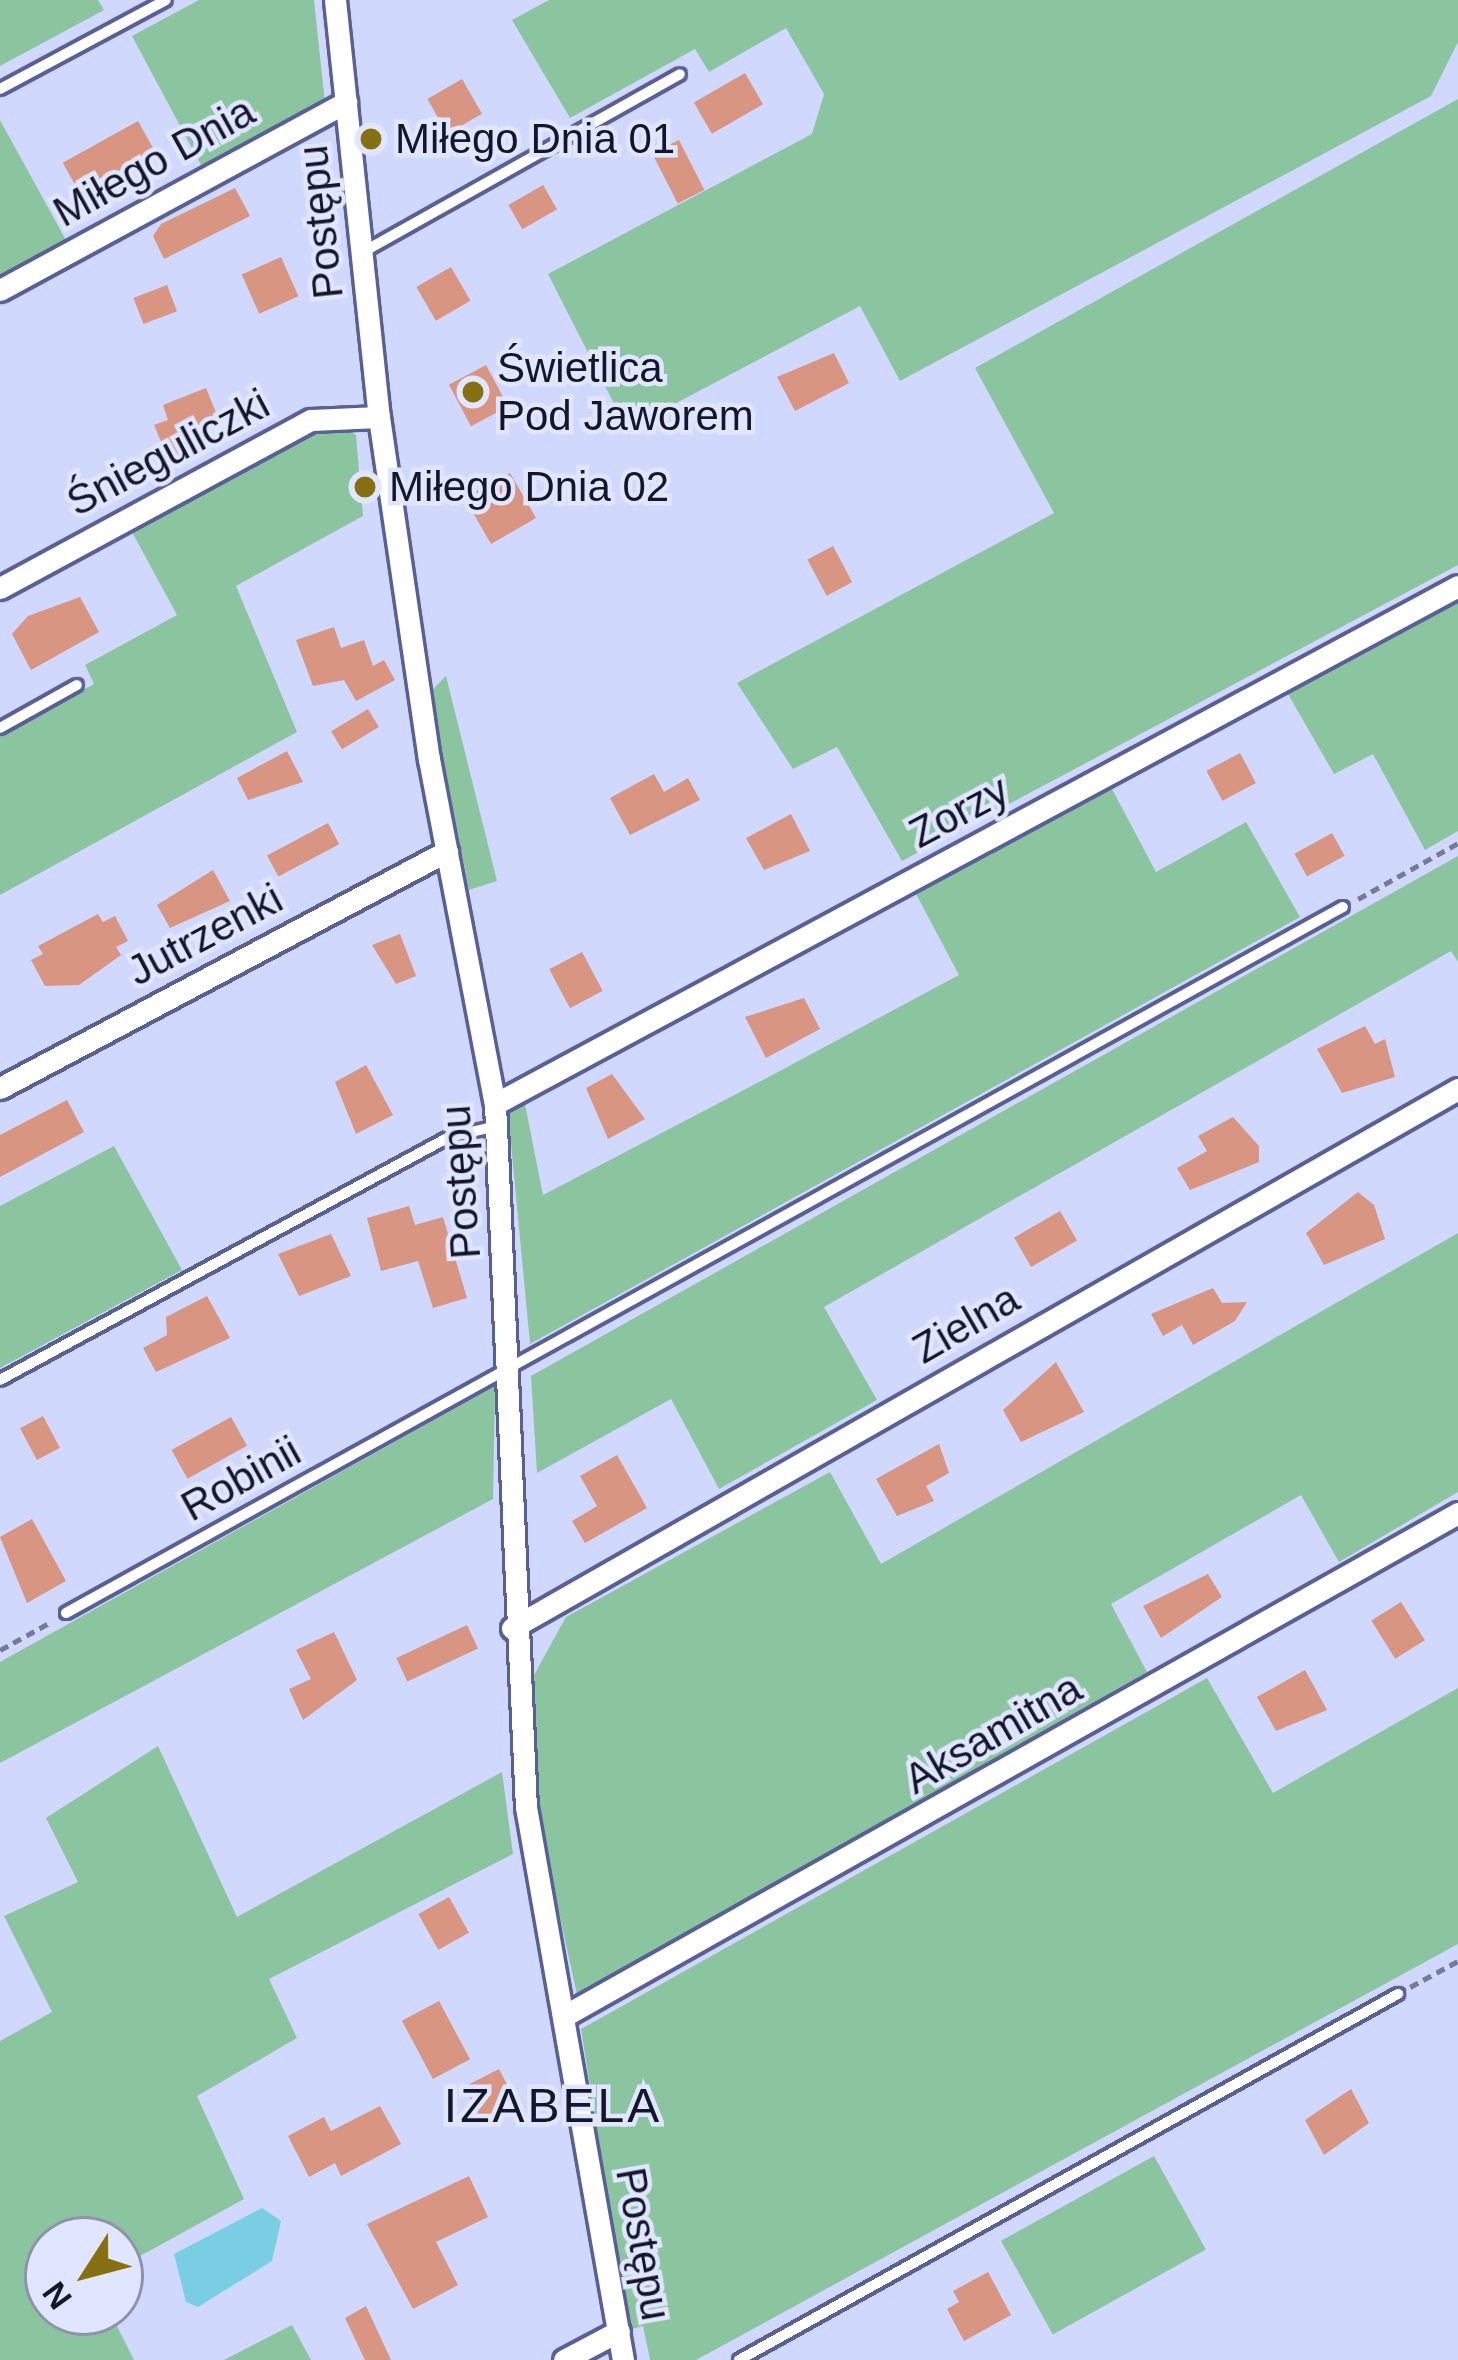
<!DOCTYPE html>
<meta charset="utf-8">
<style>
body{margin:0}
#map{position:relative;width:1458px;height:2360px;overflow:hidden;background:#d1d8fd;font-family:Helvetica,sans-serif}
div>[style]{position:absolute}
.green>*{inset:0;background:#8bc5a0;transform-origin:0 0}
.water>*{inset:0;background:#79cee4}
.building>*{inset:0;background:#d79582;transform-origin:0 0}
.path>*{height:4.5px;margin-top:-2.25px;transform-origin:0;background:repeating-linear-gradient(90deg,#747a97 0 9px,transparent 0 15px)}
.roads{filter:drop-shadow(3px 0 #586095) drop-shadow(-3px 0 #586095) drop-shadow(0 3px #586095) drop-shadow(0 -3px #586095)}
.lane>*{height:10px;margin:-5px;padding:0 5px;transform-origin:5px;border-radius:5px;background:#fff}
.street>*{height:21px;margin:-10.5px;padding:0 10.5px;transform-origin:10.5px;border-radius:10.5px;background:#fff}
.dots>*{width:33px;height:33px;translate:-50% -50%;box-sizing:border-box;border:6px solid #e1e6ff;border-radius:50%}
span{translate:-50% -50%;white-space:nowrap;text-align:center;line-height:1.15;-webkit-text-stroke:9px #e1e6ff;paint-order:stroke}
.poi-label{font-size:42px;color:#14172c}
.left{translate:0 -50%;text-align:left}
.street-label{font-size:42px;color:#14172c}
.quarter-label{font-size:48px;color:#14172c;letter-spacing:3px}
.north{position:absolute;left:24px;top:2216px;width:120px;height:120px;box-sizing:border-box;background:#e1e6ff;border:3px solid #8f93ab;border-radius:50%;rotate:234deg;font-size:33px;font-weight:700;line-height:48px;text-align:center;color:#14172c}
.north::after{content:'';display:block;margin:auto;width:42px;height:54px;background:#857112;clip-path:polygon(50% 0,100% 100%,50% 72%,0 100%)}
</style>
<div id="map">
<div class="green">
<div style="clip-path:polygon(0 0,98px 0,104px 10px,0 66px)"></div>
<div style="clip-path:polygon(199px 0,314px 0,325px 103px,202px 167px,132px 36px)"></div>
<div style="clip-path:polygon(549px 0,1458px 0,1458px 42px,1431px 96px,900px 381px,860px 306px,627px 429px,548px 274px,812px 134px,824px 94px,786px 28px,709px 72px,695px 49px,570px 118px,512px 20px)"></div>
<div style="clip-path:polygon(1458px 99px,1458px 565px,902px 861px,837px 747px,793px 769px,737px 683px,1054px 513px,975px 368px)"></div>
<div style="clip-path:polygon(0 120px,67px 242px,0 278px)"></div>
<div style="clip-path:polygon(333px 424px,356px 435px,363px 516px,236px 586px,297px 732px,0 895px,0 735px,94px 684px,85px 665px,177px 615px,132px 532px)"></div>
<div style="clip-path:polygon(1458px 603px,1458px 831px,1425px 850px,1373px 754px,1334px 774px,1288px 694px)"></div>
<div style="clip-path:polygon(446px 676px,497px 881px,469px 890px,430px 692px)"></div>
<div style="clip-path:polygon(1112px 789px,1156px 872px,1246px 822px,1300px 917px,530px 1344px,508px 1112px,525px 1104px,543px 1195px,761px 1081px,959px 975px,916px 894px)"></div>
<div style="clip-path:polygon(1458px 856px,1458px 962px,1451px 951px,824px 1307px,877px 1400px,719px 1489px,671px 1399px,537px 1473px,531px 1376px)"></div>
<div style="clip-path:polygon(114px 1146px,182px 1270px,0 1368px,0 1206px)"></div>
<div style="clip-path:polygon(1458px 1233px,1458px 1492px,1339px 1562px,1301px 1495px,1111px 1604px,1147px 1672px,577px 1995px,542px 1834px,528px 1686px,566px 1617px,830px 1472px,881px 1564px)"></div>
<div style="clip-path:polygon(495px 1386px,493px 1499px,0 1763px,0 1662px)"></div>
<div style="clip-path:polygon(1207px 1678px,1273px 1793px,1458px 1688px,1458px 1944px,696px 2360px,650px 2360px,643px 2326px,629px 2330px,581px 2029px)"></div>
<div style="clip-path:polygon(158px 1746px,237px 1917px,502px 1772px,513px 1854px,269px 1979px,297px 2038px,197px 2096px,244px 2199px,120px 2267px,120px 2240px,48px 2240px,48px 2312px,110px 2312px,134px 2360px,0 2360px,0 2041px,52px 2012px,4px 1916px,78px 1882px,46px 1818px)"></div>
<div style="left:1154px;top:2156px;width:107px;height:175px;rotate:61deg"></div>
<div style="clip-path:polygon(292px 2325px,311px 2360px,224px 2360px)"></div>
</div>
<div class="water">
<div style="clip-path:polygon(262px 2208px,281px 2221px,272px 2261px,198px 2307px,186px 2302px,174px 2254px)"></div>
</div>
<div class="building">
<div style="left:745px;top:73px;width:36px;height:59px;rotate:60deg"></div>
<div style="left:462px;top:79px;width:40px;height:40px;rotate:60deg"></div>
<div style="left:138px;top:121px;width:35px;height:86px;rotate:61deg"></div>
<div style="left:679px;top:140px;width:56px;height:30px;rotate:63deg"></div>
<div style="left:543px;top:185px;width:28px;height:40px;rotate:60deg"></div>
<div style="clip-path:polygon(235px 188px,250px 216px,164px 259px,153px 236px,161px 224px)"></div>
<div style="left:281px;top:257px;width:43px;height:43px;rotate:66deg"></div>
<div style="left:451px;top:267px;width:39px;height:40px;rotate:60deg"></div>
<div style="left:167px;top:285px;width:28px;height:36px;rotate:69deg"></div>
<div style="clip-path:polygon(834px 353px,849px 383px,795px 411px,777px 377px)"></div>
<div style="left:486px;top:365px;width:47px;height:42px;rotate:62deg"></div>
<div style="clip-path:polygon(206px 388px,219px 420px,197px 430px,204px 447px,169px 461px,154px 425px,168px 420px,163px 405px)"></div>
<div style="clip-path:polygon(510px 473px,536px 518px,491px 544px,472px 511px,482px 505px,475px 492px)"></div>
<div style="left:833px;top:546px;width:41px;height:29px;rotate:62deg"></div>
<div style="clip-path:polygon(80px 597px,99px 632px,31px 670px,12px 634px,28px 616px)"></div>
<div style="clip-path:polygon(334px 627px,341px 648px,364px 640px,373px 666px,384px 660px,395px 680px,356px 701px,344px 680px,313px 686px,296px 640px)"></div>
<div style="left:368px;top:709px;width:21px;height:43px;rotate:59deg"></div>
<div style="clip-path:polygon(287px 751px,303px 782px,248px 800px,237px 778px)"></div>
<div style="left:1240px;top:753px;width:34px;height:38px;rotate:62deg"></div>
<div style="clip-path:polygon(654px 774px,664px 792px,688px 778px,700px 800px,630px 835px,610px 798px)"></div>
<div style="clip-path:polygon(791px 814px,810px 851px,764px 870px,746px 838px)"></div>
<div style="left:328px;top:823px;width:24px;height:69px;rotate:62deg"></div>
<div style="left:1332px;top:833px;width:26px;height:43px;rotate:61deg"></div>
<div style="clip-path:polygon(213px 870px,230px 901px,170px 928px,157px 905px)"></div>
<div style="clip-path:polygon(98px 914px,103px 922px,115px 916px,128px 941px,116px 947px,121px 955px,79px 985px,45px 986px,31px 960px,43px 954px,38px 946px)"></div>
<div style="clip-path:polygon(400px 934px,416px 976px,396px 984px,372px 945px)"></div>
<div style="left:582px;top:952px;width:44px;height:37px;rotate:62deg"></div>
<div style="clip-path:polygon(804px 998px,820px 1029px,766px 1058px,745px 1017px)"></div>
<div style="clip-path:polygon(1365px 1026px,1375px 1044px,1385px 1039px,1395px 1077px,1342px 1093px,1317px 1049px)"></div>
<div style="clip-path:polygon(366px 1065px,393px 1115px,356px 1134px,335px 1082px)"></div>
<div style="clip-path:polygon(612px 1074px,645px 1119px,608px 1139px,586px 1088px)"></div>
<div style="clip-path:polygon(67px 1100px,84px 1132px,0 1177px,0 1135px)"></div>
<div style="clip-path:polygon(1233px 1117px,1259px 1146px,1259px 1162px,1190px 1190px,1177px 1168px,1207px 1151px,1198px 1136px)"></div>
<div style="clip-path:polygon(1358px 1192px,1374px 1205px,1385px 1239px,1324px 1265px,1306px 1233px)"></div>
<div style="clip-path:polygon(409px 1206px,415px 1225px,443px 1217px,467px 1298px,433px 1308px,418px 1261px,381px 1271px,367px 1218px)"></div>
<div style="left:1060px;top:1211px;width:34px;height:53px;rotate:60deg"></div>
<div style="clip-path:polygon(331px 1234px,351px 1276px,299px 1296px,278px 1254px)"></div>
<div style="clip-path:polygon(1213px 1288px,1222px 1303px,1247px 1302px,1235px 1321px,1193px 1345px,1182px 1325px,1163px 1336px,1151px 1314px)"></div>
<div style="clip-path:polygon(207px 1296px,230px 1338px,156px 1372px,143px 1348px,167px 1335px,166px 1317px)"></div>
<div style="clip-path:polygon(1056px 1362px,1084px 1412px,1021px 1442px,1003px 1410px)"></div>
<div style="left:43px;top:1416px;width:36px;height:26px;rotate:62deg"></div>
<div style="left:231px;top:1417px;width:33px;height:68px;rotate:61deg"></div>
<div style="clip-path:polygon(939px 1444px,949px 1473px,926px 1486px,934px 1501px,897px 1516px,876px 1479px)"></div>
<div style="clip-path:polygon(617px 1455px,647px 1508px,585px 1543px,572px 1521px,597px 1506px,580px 1476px)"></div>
<div style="clip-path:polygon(32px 1519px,66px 1581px,27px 1603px,0 1537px)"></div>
<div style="clip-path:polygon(1208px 1574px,1222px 1597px,1161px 1638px,1143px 1606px)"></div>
<div style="left:1401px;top:1602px;width:45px;height:35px;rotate:58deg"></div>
<div style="left:467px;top:1625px;width:26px;height:78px;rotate:65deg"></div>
<div style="clip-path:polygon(334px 1632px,357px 1680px,303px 1720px,289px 1689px,311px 1679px,296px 1650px)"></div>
<div style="clip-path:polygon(1305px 1670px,1327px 1710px,1276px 1731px,1257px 1697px)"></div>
<div style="left:449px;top:1897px;width:41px;height:35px;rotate:61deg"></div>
<div style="left:439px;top:2001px;width:66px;height:42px;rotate:62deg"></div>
<div style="left:499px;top:2069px;width:44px;height:39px;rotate:63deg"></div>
<div style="clip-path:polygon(1351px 2089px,1369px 2123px,1324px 2155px,1305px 2120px)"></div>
<div style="clip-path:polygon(380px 2106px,401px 2144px,341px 2176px,335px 2163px,309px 2177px,288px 2136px,324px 2117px,331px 2131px)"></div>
<div style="clip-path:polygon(469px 2176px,488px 2217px,436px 2242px,458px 2285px,413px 2309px,367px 2224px)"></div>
<div style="clip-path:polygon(988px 2272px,1011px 2315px,964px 2341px,947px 2309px,959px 2302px,953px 2291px)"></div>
<div style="clip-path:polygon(366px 2306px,391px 2360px,365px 2360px,345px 2318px)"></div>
</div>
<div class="path">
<div style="left:1358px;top:899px;width:115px;rotate:-29.2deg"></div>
<div style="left:0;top:1650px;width:58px;rotate:-28.8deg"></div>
<div style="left:1410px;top:1987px;width:55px;rotate:-28.4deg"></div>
</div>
<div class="roads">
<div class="lane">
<div style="left:0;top:89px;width:188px;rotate:-28.2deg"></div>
<div style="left:365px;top:251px;width:361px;rotate:-29.3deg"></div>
<div style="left:0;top:728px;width:88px;rotate:-29.2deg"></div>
<div style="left:0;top:1380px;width:511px;rotate:-28.42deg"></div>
<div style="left:449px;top:1137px;width:49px;rotate:-12.9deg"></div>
<div style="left:66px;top:1613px;width:1459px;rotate:-28.94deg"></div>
<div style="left:739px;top:2360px;width:754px;rotate:-29.05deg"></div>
</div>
<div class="street">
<div style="left:335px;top:0;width:419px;rotate:84deg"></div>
<div style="left:379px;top:417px;width:346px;rotate:81.7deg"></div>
<div style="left:429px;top:759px;width:351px;rotate:79.2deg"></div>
<div style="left:495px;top:1104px;width:704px;rotate:87.48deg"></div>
<div style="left:526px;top:1807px;width:561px;rotate:80.05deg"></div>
<div style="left:0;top:290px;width:394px;rotate:-28.5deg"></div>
<div style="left:0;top:588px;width:353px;rotate:-28.4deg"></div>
<div style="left:311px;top:420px;width:68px;rotate:-2.5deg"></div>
<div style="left:0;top:1088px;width:506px;rotate:-27.93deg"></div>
<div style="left:495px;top:1104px;width:1093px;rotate:-28.28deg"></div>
<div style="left:512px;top:1628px;width:1089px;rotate:-29.67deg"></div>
<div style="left:564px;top:2016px;width:1026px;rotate:-29.36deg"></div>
<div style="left:564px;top:2360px;width:62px;rotate:-27.8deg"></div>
</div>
</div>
<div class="dots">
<div style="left:371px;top:139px;background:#857112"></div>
<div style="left:473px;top:392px;background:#857112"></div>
<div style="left:365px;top:487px;background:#857112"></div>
</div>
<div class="poi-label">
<span class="left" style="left:395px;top:139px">Miłego Dnia 01</span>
<span class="left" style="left:497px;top:392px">Świetlica<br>Pod Jaworem</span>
<span class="left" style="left:389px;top:487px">Miłego Dnia 02</span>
</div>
<div class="street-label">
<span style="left:154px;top:162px;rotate:-29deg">Miłego Dnia</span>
<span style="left:321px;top:222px;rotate:-96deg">Postępu</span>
<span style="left:168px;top:453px;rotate:-28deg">Śnieguliczki</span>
<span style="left:959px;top:812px;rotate:-28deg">Zorzy</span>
<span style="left:205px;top:935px;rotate:-28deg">Jutrzenki</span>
<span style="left:461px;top:1182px;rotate:-94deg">Postępu</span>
<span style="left:966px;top:1324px;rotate:-30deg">Zielna</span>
<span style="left:241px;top:1479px;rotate:-29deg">Robinii</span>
<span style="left:993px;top:1734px;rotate:-30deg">Aksamitna</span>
<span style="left:643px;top:2244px;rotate:80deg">Postępu</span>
</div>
<div class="quarter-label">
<span style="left:553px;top:2106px">IZABELA</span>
</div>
<div class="north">N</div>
</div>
